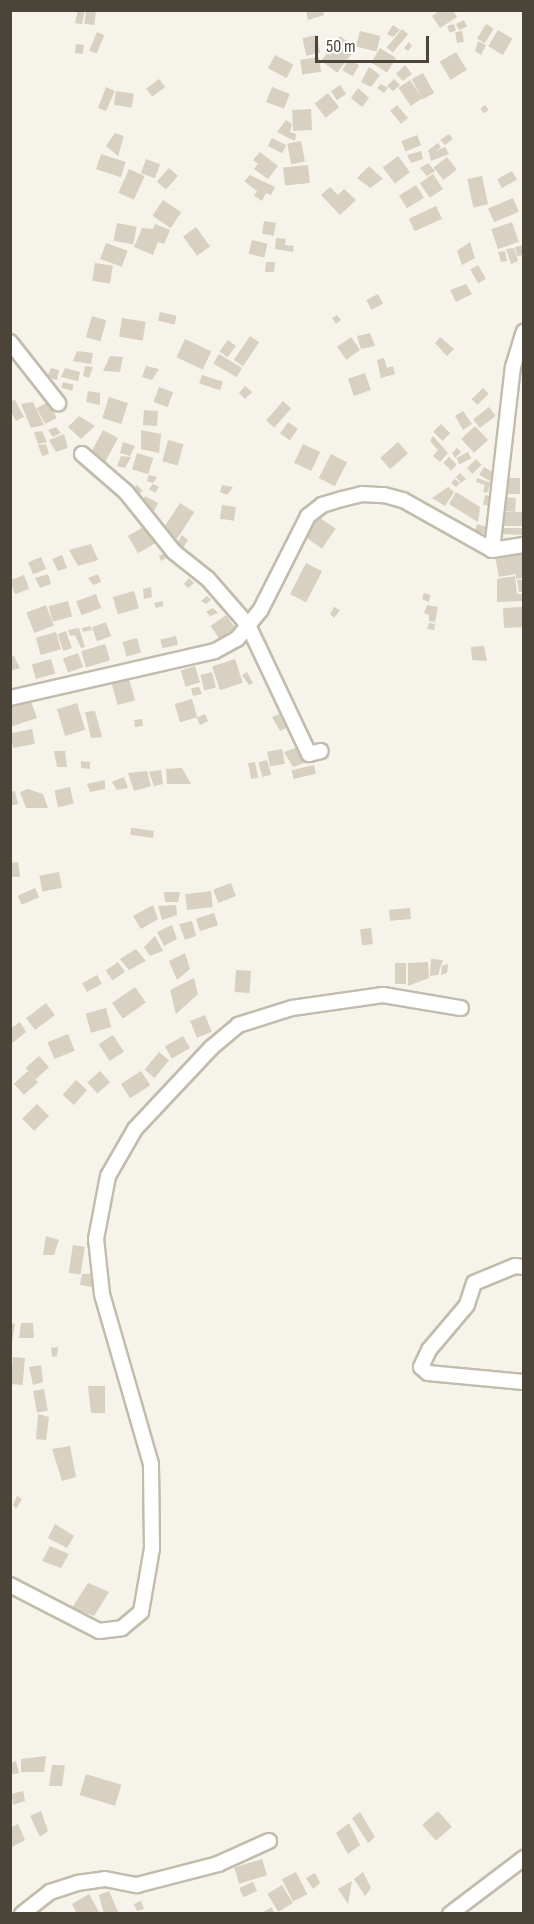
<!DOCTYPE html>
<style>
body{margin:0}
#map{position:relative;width:534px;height:1924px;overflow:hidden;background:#f6f3eb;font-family:"Sofia Sans Condensed",sans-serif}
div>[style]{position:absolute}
.building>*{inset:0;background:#d8d0c0;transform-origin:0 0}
.roads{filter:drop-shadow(2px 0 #c2bcad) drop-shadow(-2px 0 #c2bcad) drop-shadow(0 2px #c2bcad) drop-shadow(0 -2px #c2bcad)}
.minor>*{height:14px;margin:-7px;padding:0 7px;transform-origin:7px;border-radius:7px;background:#fff}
span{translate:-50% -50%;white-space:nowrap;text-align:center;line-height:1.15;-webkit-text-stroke:6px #fff;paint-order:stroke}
.frame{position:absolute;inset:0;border:12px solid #4b4438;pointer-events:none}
.scale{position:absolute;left:315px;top:36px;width:114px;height:27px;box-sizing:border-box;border:3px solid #4b4438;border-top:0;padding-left:8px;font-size:18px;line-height:21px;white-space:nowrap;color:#4b4438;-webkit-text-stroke:4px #fff;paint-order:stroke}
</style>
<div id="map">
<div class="building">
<div style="clip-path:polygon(78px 10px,85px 10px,82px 24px,75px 23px)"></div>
<div style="left:86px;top:10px;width:10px;height:14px;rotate:6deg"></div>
<div style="clip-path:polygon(306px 10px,323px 10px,324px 15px,308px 20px)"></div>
<div style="clip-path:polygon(440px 10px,453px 10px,457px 17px,440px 28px,432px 16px)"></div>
<div style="left:464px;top:20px;width:7px;height:9px;rotate:63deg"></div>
<div style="left:454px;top:24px;width:7px;height:7px;rotate:74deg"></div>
<div style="left:486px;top:24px;width:9px;height:17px;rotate:32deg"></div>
<div style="clip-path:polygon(393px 25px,400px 30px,393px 37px,387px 34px)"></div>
<div style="left:402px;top:29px;width:8px;height:24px;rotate:40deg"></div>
<div style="left:498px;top:30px;width:17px;height:19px;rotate:31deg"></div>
<div style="left:360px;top:31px;width:21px;height:16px;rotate:14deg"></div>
<div style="left:462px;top:31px;width:11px;height:7px;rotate:80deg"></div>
<div style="left:97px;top:32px;width:8px;height:20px;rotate:23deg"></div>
<div style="left:316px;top:35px;width:18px;height:14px;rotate:77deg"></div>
<div style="left:340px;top:36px;width:20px;height:31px;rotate:37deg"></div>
<div style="clip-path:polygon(478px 41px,486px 45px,481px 55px,475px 51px)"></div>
<div style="clip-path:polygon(409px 42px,412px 46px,408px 51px,404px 48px)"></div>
<div style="left:76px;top:44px;width:8px;height:9px;rotate:7deg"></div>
<div style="left:380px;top:48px;width:19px;height:17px;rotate:32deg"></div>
<div style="left:456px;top:52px;width:21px;height:19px;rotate:59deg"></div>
<div style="left:275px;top:55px;width:21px;height:15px;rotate:28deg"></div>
<div style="left:319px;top:57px;width:15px;height:19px;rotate:82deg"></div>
<div style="left:349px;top:59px;width:12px;height:13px;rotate:31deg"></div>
<div style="clip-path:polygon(405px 65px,412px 74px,403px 81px,396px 74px)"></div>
<div style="clip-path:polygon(369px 67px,380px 75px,371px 87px,361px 82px)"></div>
<div style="left:423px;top:73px;width:23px;height:13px;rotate:61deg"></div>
<div style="left:159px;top:79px;width:10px;height:16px;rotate:53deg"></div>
<div style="clip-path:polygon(394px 79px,400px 85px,393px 91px,387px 86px)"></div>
<div style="left:410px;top:80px;width:22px;height:14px;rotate:56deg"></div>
<div style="clip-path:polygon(381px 84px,388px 88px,384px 93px,377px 88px)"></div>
<div style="left:340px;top:85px;width:11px;height:11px;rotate:56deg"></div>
<div style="clip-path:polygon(106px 87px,115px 91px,106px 111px,98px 108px)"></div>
<div style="left:272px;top:87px;width:19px;height:16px;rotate:21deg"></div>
<div style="clip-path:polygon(358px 88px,369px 98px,362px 107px,351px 98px)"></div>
<div style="left:116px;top:91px;width:18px;height:14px;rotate:9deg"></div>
<div style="left:328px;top:93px;width:18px;height:17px;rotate:52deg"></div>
<div style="left:397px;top:105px;width:17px;height:9px;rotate:50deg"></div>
<div style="left:485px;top:105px;width:6px;height:6px;rotate:51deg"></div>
<div style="left:311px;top:109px;width:21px;height:19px;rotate:87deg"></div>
<div style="clip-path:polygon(286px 120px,292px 124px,290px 132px,296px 134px,295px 141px,277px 132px)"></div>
<div style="clip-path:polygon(115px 133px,124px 136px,118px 156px,106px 146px)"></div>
<div style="clip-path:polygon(449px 134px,453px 139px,445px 145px,440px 140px)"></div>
<div style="left:417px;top:135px;width:11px;height:17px;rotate:68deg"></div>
<div style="left:272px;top:138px;width:16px;height:9px;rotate:27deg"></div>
<div style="left:301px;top:141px;width:21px;height:14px;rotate:79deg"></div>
<div style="left:438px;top:143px;width:5px;height:13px;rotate:53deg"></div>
<div style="clip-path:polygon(445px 147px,449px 154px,431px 161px,429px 154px)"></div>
<div style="clip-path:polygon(421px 151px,423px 159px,411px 163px,407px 155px)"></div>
<div style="clip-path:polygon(260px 152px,278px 166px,268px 179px,254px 169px,258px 164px,253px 160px)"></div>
<div style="left:101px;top:154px;width:26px;height:16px;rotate:18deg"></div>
<div style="left:398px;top:156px;width:20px;height:19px;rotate:53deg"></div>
<div style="left:447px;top:157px;width:16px;height:17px;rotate:52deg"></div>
<div style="left:146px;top:159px;width:15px;height:15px;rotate:20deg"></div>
<div style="clip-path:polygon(428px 163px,435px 171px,427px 176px,420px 168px)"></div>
<div style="left:308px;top:165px;width:18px;height:25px;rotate:84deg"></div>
<div style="clip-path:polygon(369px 166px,383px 179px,370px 188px,357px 178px)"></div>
<div style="left:169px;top:168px;width:12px;height:18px;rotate:42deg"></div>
<div style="left:129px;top:169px;width:17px;height:26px;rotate:24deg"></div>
<div style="left:512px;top:171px;width:10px;height:17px;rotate:61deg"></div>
<div style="left:433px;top:174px;width:18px;height:16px;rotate:56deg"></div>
<div style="clip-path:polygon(250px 175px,275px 187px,271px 195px,266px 193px,262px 201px,254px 196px,257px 191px,244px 181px)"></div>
<div style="left:482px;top:176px;width:29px;height:15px;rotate:78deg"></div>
<div style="left:416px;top:185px;width:15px;height:20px;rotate:58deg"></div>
<div style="clip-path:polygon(330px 187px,338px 195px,344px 189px,356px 200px,340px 215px,321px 195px)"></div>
<div style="left:513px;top:198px;width:15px;height:27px;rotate:67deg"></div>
<div style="left:163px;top:200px;width:22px;height:19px;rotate:34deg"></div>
<div style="left:436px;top:206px;width:14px;height:30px;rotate:65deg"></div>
<div style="left:264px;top:221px;width:12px;height:13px;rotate:9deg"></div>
<div style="left:512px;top:222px;width:21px;height:22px;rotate:71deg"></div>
<div style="left:117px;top:223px;width:20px;height:18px;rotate:11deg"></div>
<div style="clip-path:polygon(155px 224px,170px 230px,164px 244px,158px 242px,153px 255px,134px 247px,142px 228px,153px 229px)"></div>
<div style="left:196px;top:227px;width:24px;height:16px;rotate:54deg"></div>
<div style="clip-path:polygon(276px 238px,286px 239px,285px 245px,294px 246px,293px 252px,275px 249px)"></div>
<div style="left:252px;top:240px;width:16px;height:14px;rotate:14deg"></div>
<div style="clip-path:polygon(470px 242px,475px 258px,462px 265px,457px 251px)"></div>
<div style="left:106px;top:243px;width:23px;height:17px;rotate:20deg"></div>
<div style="clip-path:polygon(524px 245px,524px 255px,517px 256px,515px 247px)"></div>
<div style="clip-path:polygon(514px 248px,518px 261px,511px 264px,506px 249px)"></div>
<div style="clip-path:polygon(505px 251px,507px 261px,501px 262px,498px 252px)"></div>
<div style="clip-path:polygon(266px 262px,275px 262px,274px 272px,265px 272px)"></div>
<div style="left:95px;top:263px;width:18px;height:18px;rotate:9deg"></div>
<div style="left:478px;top:265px;width:16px;height:9px;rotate:60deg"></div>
<div style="clip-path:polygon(466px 284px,472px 294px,456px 302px,450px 290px)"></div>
<div style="left:378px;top:294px;width:11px;height:13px;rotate:63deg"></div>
<div style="left:160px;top:312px;width:17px;height:9px;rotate:13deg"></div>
<div style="clip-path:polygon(337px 315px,341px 320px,336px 324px,332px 318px)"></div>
<div style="left:92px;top:316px;width:15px;height:22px;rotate:16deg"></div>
<div style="left:122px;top:318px;width:24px;height:19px;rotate:9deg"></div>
<div style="clip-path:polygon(370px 333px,375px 346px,361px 349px,357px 336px)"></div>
<div style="left:250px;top:336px;width:11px;height:29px;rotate:34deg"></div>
<div style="left:351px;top:337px;width:16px;height:17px;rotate:55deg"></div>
<div style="clip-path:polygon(440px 337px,454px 349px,447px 356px,435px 343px)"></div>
<div style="left:185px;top:339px;width:29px;height:20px;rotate:25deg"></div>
<div style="left:228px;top:340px;width:10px;height:14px;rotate:37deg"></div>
<div style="clip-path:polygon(77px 351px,93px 353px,91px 364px,73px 361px)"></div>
<div style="left:219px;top:354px;width:27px;height:11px;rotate:31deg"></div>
<div style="clip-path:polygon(110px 356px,123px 357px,120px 372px,103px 371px)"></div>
<div style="clip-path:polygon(384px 358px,387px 368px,393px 366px,395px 374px,381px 378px,377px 360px)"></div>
<div style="clip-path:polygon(85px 366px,93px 367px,89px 378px,83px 376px)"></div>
<div style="clip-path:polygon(146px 366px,159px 369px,152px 380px,142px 377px)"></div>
<div style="clip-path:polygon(51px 368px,59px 370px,57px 380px,47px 377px)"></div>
<div style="clip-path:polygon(65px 368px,80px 372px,78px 381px,61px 377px)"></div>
<div style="left:365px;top:373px;width:18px;height:18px;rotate:71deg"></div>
<div style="left:202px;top:375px;width:22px;height:9px;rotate:18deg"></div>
<div style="left:63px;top:382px;width:11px;height:6px;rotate:15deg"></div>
<div style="clip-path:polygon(245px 386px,252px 392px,245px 399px,239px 393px)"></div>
<div style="left:159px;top:387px;width:15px;height:16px;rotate:20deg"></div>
<div style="left:483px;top:388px;width:8px;height:16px;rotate:45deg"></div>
<div style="clip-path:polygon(88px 391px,100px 393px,100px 405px,86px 402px)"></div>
<div style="left:109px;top:397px;width:20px;height:22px;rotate:18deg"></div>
<div style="clip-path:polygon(15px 400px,24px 417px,16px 421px,10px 410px,10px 401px)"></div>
<div style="left:283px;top:401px;width:11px;height:26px;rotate:41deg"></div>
<div style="clip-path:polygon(33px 402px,44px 425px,31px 428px,21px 404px)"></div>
<div style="left:48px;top:402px;width:18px;height:13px;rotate:61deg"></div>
<div style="left:489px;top:407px;width:11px;height:20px;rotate:52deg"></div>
<div style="left:144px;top:410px;width:14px;height:15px;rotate:4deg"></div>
<div style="clip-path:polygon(463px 411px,472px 424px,463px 430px,455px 416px)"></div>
<div style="clip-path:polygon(79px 416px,95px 426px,81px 439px,68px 427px)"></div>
<div style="left:288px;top:422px;width:12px;height:14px;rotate:35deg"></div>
<div style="left:441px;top:424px;width:13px;height:11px;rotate:45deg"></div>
<div style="left:475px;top:426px;width:19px;height:19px;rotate:47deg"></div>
<div style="clip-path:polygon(56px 427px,61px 433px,53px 437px,48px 430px)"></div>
<div style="left:103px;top:430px;width:17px;height:28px;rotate:28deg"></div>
<div style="clip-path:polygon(141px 430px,161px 434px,159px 453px,141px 449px)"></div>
<div style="clip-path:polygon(42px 431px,47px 442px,38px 444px,34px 432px)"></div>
<div style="clip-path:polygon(64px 434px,68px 448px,56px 452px,49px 440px)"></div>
<div style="clip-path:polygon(433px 436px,448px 453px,440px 462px,433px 456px,438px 450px,430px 441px)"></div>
<div style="left:168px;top:440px;width:16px;height:22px;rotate:15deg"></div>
<div style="clip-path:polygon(123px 442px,135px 446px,130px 456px,120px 453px)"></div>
<div style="left:398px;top:442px;width:15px;height:24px;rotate:48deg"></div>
<div style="clip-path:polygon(46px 444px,49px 454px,42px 456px,38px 445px)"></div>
<div style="left:303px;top:444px;width:19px;height:21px;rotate:25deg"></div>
<div style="clip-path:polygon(457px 448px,461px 452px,455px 458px,452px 453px)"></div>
<div style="left:468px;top:452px;width:7px;height:13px;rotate:63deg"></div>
<div style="left:137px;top:453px;width:17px;height:17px;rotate:17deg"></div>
<div style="left:331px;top:454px;width:18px;height:27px;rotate:27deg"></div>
<div style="clip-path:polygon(121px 456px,131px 457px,125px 468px,117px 466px)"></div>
<div style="left:449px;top:457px;width:11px;height:8px;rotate:45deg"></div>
<div style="left:476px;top:459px;width:8px;height:13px;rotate:45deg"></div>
<div style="left:484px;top:467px;width:17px;height:9px;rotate:31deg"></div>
<div style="clip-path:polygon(460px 473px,466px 479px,461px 483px,456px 477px)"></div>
<div style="clip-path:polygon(149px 475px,157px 477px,153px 483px,147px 481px)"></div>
<div style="clip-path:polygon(477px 478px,491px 483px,487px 493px,483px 492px,485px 485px,476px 482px)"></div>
<div style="left:507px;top:478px;width:13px;height:16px"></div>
<div style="clip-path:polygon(455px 479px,460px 483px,456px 487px,451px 483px)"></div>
<div style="clip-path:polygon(153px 484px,159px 487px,155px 493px,149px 489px)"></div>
<div style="left:137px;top:485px;width:8px;height:8px;rotate:45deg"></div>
<div style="clip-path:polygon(222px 485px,233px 487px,227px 495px,220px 492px)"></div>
<div style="clip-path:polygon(448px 487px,454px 492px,445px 506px,432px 498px)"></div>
<div style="clip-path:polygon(456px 492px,480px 507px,478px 522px,449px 504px)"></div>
<div style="left:485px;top:495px;width:10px;height:10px;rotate:11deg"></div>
<div style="left:145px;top:496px;width:15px;height:13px;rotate:28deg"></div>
<div style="left:503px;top:497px;width:13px;height:14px;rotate:4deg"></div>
<div style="left:180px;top:503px;width:17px;height:32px;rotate:33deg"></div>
<div style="left:222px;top:505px;width:14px;height:14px;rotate:8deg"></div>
<div style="left:524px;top:512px;width:14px;height:22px;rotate:90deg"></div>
<div style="left:316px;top:515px;width:24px;height:24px;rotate:35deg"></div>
<div style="left:477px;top:524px;width:10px;height:7px;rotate:17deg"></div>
<div style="left:147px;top:525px;width:20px;height:22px;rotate:60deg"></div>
<div style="clip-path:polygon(502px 528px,524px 528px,523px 535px,502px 534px)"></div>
<div style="clip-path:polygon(182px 535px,188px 540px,181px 551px,175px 547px)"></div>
<div style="clip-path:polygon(91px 544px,98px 560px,78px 566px,69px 550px)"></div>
<div style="clip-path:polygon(524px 551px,524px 578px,516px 579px,516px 574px,499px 577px,495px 556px)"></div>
<div style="clip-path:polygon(166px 552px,169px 556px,161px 561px,159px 556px)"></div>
<div style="clip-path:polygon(62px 555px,67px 568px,58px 571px,52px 559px)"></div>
<div style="left:41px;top:557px;width:13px;height:14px;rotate:67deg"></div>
<div style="left:306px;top:563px;width:18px;height:35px;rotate:27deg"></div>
<div style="clip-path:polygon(48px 574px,51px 584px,40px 588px,35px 578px)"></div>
<div style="clip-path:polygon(98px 574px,101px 582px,93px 585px,88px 578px)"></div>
<div style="left:24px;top:575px;width:15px;height:15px;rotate:70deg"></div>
<div style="clip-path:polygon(515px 576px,517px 594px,524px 594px,524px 601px,497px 602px,497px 579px)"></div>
<div style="clip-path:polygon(189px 578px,194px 583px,188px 588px,184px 584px)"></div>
<div style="clip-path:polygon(517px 580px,524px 580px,524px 592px,519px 592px)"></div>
<div style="clip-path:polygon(151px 587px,152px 597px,144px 599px,143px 589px)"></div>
<div style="left:134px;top:591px;width:18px;height:22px;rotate:74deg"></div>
<div style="clip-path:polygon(424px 593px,430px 595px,429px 602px,422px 599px)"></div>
<div style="left:96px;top:594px;width:15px;height:21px;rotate:70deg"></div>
<div style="clip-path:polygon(207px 596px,211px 600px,206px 604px,201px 601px)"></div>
<div style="left:68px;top:601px;width:16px;height:20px;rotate:75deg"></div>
<div style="clip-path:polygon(163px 601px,163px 606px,156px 608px,154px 603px)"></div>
<div style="left:46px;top:605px;width:22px;height:21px;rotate:69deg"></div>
<div style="clip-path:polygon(427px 605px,438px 607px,435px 622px,429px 621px,429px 615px,424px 613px)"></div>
<div style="clip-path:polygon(334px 607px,340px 610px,334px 618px,330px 614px)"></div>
<div style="left:523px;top:607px;width:20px;height:20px;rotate:87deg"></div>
<div style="clip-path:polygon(213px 608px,218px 613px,210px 616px,206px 612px)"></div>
<div style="left:226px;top:615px;width:16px;height:19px;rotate:55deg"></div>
<div style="left:106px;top:622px;width:15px;height:15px;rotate:70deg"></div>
<div style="clip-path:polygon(429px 623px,435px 624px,434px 630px,427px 629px)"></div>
<div style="clip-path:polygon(90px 626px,92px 630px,83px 632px,82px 628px)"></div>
<div style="clip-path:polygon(79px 628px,85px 647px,81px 648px,75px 635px,70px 636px,68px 630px)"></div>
<div style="left:66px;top:631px;width:18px;height:9px;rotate:71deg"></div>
<div style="left:56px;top:632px;width:18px;height:21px;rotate:74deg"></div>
<div style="left:176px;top:636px;width:9px;height:16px;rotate:77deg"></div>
<div style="left:137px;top:638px;width:15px;height:15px;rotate:74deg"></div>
<div style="left:105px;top:644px;width:17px;height:25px;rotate:73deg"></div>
<div style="clip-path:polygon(484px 646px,487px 661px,472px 660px,471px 647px)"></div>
<div style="left:78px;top:653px;width:15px;height:16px;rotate:70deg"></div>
<div style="clip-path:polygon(14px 656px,20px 668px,10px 671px,10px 657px)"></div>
<div style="left:51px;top:659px;width:15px;height:20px;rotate:74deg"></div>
<div style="left:235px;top:659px;width:25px;height:24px;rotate:72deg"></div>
<div style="left:195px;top:666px;width:17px;height:15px;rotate:73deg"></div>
<div style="left:212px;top:672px;width:16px;height:12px;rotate:76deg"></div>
<div style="clip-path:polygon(247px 672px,253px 683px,249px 685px,242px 675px)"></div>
<div style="left:129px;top:679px;width:22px;height:18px;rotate:74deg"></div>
<div style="clip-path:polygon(199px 687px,202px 694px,193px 696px,191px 688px)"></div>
<div style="clip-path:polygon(30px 699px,37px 718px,10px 727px,10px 705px)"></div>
<div style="left:192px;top:699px;width:19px;height:18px;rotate:74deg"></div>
<div style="left:77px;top:703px;width:28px;height:21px;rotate:73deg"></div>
<div style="clip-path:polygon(95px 711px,102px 737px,91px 738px,85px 712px)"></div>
<div style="left:205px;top:714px;width:8px;height:9px;rotate:67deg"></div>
<div style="clip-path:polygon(279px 714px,286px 728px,280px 731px,272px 717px)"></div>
<div style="left:142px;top:719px;width:7px;height:8px;rotate:82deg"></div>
<div style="left:32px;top:729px;width:15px;height:22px;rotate:79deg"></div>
<div style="clip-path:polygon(304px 745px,307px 762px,293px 767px,284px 752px)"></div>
<div style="left:282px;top:749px;width:15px;height:15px;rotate:79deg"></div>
<div style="clip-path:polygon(54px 751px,65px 751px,67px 767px,57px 767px)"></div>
<div style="left:267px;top:760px;width:15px;height:9px;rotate:74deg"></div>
<div style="clip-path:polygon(81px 761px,90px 762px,90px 769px,81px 768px)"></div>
<div style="left:255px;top:762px;width:16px;height:7px;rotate:79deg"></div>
<div style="left:314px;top:765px;width:9px;height:23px;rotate:77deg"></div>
<div style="clip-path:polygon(182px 768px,191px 784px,167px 784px,166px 769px)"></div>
<div style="clip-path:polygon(161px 770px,163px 784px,154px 786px,149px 772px)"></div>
<div style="clip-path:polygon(147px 771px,151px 786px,134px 791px,128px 773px)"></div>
<div style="clip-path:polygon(124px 777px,128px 788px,117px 790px,112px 782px)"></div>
<div style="clip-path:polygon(105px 780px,105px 789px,90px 792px,87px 784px)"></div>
<div style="left:70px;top:787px;width:17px;height:16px;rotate:77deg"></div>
<div style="clip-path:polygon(28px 789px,43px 794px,48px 808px,26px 808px,20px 792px)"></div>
<div style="clip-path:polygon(15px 791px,18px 804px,10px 806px,10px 792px)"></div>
<div style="left:154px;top:831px;width:7px;height:23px;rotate:98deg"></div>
<div style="clip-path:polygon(18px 862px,20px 877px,10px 877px,10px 863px)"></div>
<div style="left:59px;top:872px;width:16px;height:20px;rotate:79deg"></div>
<div style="left:231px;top:883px;width:14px;height:19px;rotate:69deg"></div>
<div style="left:35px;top:888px;width:10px;height:19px;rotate:66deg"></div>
<div style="left:211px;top:891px;width:16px;height:26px;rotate:83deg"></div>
<div style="clip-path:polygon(164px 892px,180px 892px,178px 902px,165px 902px)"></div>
<div style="clip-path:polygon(153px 905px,158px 919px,141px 929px,133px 916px)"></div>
<div style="clip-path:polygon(176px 905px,177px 915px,162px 920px,158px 906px)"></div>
<div style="left:410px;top:908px;width:11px;height:21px;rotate:85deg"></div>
<div style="left:214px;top:913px;width:13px;height:19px;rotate:72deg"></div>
<div style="clip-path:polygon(192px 921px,196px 936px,185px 940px,179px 924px)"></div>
<div style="clip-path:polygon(172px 925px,177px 939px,164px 946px,157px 932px)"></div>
<div style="left:371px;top:928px;width:16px;height:11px;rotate:83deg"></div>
<div style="clip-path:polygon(155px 936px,163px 951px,150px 956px,144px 947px)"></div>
<div style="clip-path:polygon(136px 949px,146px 961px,129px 970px,120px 959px)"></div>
<div style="clip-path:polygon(185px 953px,190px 969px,177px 980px,169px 961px)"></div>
<div style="clip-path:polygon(431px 959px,443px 960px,438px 975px,430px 976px)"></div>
<div style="left:118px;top:962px;width:12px;height:15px;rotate:55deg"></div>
<div style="clip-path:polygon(428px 962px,429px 978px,408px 986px,408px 963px)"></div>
<div style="left:395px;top:963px;width:11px;height:21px"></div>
<div style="clip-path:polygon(448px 964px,447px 973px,441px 975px,442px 966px)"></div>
<div style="left:236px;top:970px;width:15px;height:22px;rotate:4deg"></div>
<div style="left:97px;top:975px;width:10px;height:17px;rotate:61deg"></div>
<div style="clip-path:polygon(194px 978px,198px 994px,176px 1014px,170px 990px)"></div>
<div style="left:135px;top:987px;width:19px;height:28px;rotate:55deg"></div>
<div style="left:46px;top:1003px;width:15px;height:25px;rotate:53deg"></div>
<div style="left:106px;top:1008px;width:20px;height:21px;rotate:75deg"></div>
<div style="left:205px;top:1015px;width:18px;height:16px;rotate:68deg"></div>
<div style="clip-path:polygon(20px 1022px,26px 1032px,10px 1045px,10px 1029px)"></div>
<div style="left:68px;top:1034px;width:18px;height:22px;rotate:68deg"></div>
<div style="left:113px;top:1035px;width:20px;height:17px;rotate:57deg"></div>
<div style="left:183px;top:1036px;width:14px;height:21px;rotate:60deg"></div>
<div style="left:159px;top:1052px;width:13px;height:23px;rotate:39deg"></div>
<div style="left:39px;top:1056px;width:15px;height:18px;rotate:48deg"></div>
<div style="left:28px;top:1071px;width:15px;height:19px;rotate:48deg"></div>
<div style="left:100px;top:1071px;width:15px;height:17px;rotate:48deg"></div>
<div style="left:141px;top:1071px;width:17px;height:24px;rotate:57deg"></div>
<div style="left:76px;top:1080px;width:15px;height:20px;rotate:42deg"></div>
<div style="left:37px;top:1104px;width:17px;height:21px;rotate:45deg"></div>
<div style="clip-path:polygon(46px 1236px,59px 1240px,54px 1255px,43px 1255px)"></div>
<div style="left:73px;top:1245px;width:12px;height:28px;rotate:9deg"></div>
<div style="clip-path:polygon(82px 1274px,94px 1274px,92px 1287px,80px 1285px)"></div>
<div style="clip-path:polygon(10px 1323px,15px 1324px,12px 1342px,10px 1342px)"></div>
<div style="clip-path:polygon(21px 1323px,33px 1323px,34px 1338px,19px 1338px)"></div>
<div style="clip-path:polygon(58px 1347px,57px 1356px,52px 1357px,51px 1348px)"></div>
<div style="left:13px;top:1357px;width:12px;height:27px;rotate:5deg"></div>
<div style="clip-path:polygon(41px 1365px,43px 1382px,33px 1385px,29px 1367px)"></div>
<div style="clip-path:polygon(88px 1386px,105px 1386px,105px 1413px,91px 1413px)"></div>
<div style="left:44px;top:1389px;width:22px;height:11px;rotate:80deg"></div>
<div style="clip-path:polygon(38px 1414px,49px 1417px,46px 1440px,36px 1439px)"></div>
<div style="clip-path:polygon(70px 1446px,76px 1477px,62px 1481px,52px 1449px)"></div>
<div style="clip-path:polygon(17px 1496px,22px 1499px,16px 1509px,13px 1505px)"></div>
<div style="clip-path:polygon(55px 1524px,74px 1536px,67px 1548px,48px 1538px)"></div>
<div style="clip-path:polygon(50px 1546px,69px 1554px,61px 1568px,42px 1561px)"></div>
<div style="clip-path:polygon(88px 1583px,109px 1592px,94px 1616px,72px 1608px)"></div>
<div style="clip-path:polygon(46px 1756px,44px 1772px,21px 1772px,21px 1759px)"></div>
<div style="clip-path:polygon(16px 1761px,19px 1773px,10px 1775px,10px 1763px)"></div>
<div style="clip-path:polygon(52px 1765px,65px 1765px,62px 1786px,49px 1786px)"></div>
<div style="left:86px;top:1774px;width:37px;height:22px;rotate:17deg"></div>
<div style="clip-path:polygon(23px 1791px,25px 1801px,13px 1805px,12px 1794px)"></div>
<div style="clip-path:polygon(41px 1811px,48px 1831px,40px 1837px,30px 1816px)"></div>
<div style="left:438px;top:1811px;width:21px;height:21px;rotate:49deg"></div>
<div style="clip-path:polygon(360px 1812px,375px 1837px,368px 1843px,352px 1818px)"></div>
<div style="clip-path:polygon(349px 1823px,360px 1845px,348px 1854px,336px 1833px)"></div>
<div style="clip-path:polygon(18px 1824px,25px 1840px,10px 1848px,10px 1828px)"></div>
<div style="left:262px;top:1859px;width:17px;height:29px;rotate:73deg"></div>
<div style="left:296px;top:1872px;width:25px;height:16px;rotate:63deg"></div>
<div style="clip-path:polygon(363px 1872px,371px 1888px,365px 1896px,354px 1879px)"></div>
<div style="clip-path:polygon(315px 1873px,320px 1883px,313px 1889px,306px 1878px)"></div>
<div style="clip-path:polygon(352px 1881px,348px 1904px,338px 1889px)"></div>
<div style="left:253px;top:1882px;width:10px;height:15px;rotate:66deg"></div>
<div style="left:282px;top:1885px;width:21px;height:17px;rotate:59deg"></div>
<div style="clip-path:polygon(109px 1891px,119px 1914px,104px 1914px,99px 1895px)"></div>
<div style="clip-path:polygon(89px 1894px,99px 1912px,77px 1914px,72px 1904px)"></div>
<div style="clip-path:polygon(141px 1901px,144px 1909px,137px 1911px,134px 1904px)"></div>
<div style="clip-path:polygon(272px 1907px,274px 1914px,260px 1914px)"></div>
</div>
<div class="roads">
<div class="minor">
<div style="left:10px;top:342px;width:78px;rotate:51.8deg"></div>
<div style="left:82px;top:454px;width:58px;rotate:40.8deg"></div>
<div style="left:126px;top:492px;width:77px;rotate:51.3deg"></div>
<div style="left:174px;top:552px;width:43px;rotate:38.5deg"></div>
<div style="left:208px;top:579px;width:61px;rotate:49deg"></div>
<div style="left:248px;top:625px;width:143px;rotate:64.7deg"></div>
<div style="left:309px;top:754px;width:12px;rotate:-14deg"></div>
<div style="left:492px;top:550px;width:184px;rotate:-83.5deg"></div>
<div style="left:513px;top:367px;width:37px;rotate:-73deg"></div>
<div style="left:10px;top:698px;width:210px;rotate:-12.9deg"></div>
<div style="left:215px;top:651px;width:25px;rotate:-29deg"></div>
<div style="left:237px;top:639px;width:36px;rotate:-51deg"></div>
<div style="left:260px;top:611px;width:106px;rotate:-63.2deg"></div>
<div style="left:308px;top:516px;width:18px;rotate:-38deg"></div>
<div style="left:322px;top:505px;width:21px;rotate:-17deg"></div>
<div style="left:342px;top:499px;width:21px;rotate:-14deg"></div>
<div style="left:362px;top:494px;width:22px;rotate:3deg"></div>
<div style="left:384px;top:495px;width:20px;rotate:15deg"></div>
<div style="left:403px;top:500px;width:102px;rotate:29.3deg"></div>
<div style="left:492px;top:550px;width:32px;rotate:-9deg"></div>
<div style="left:524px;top:1267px;width:9px;rotate:-174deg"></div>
<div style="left:515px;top:1266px;width:44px;rotate:157.5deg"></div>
<div style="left:474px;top:1283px;width:23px;rotate:108deg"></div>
<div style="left:467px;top:1305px;width:59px;rotate:130.2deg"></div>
<div style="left:429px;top:1350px;width:19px;rotate:115deg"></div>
<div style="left:421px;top:1367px;width:9px;rotate:41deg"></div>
<div style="left:428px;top:1373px;width:96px;rotate:5.4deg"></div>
<div style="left:10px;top:1585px;width:100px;rotate:27.3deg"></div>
<div style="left:99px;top:1631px;width:23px;rotate:-7deg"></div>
<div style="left:122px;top:1628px;width:25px;rotate:-40deg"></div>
<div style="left:141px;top:1612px;width:65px;rotate:-80.2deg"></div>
<div style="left:152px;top:1548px;width:84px;rotate:-90.7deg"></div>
<div style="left:151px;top:1464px;width:177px;rotate:-106.1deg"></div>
<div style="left:102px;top:1294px;width:55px;rotate:-96.2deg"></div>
<div style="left:96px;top:1239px;width:64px;rotate:-79.2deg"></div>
<div style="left:108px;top:1176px;width:54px;rotate:-60.1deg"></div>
<div style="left:135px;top:1129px;width:111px;rotate:-46.8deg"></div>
<div style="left:211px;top:1048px;width:35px;rotate:-40deg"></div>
<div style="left:238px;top:1025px;width:57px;rotate:-17.5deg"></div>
<div style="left:292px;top:1008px;width:92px;rotate:-8.1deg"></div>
<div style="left:383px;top:995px;width:79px;rotate:9.5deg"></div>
<div style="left:22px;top:1914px;width:36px;rotate:-38deg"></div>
<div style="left:50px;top:1892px;width:28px;rotate:-18deg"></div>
<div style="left:77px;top:1883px;width:28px;rotate:-8deg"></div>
<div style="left:105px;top:1879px;width:33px;rotate:11deg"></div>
<div style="left:137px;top:1885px;width:84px;rotate:-14.5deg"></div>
<div style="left:218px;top:1864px;width:56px;rotate:-24.3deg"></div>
<div style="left:450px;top:1914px;width:93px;rotate:-37.1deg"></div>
</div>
</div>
<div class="frame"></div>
<div class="scale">50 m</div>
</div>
